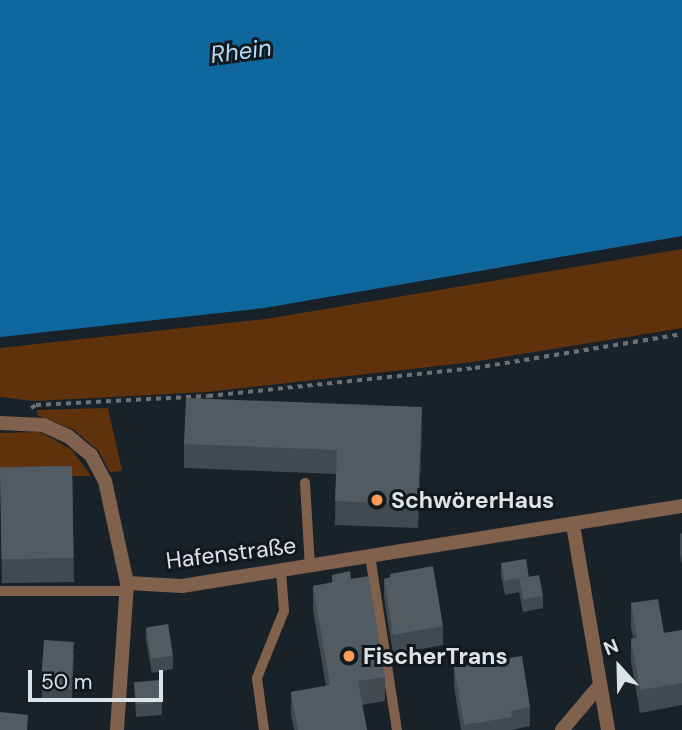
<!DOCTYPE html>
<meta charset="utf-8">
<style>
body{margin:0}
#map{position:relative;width:682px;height:730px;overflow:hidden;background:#1a2229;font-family:"DM Sans",sans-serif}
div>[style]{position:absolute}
.green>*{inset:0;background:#5f320c}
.water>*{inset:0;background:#0e689d}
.path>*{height:3.5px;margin-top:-1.75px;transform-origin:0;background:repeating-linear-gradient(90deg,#6a7177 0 5px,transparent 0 10px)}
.service>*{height:10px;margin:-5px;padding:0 5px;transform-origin:5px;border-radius:5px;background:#80614c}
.minor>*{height:14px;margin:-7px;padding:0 7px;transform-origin:7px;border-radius:7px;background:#80614c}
.wall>*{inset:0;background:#424a51;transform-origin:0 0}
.shaded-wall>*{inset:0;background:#2b333a}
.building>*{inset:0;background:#535b62;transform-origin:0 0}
.dots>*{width:19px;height:19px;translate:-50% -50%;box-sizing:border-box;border:4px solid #11191f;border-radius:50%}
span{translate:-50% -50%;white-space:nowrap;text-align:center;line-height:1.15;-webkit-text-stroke:6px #11191f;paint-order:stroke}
.poi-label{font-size:23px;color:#dee3e8;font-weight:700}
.left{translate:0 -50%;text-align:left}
.street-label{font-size:23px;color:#dee3e8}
.water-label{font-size:24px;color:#b4d9f7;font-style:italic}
.north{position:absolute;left:584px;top:632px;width:70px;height:70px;-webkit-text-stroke:5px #11191f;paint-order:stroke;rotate:338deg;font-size:19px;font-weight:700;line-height:28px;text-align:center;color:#dee3e8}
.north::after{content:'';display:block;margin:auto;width:24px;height:32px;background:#dee3e8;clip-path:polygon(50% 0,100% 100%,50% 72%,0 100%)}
.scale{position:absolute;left:28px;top:670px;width:135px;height:32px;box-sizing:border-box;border:4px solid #dee3e8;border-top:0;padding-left:9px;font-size:21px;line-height:24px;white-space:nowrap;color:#dee3e8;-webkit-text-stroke:5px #11191f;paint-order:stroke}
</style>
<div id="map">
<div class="green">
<div style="clip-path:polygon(682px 249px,682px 328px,473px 362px,207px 392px,35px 401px,0 397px,0 348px,266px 319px)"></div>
<div style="clip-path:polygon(108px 408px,122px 471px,110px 472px,99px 451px,73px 429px,37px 415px,37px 410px)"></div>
<div style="clip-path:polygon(40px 432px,72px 450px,91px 476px,0 476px,0 433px)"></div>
</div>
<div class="water">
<div style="clip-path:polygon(0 0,682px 0,682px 236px,264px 308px,0 337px)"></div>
</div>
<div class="path">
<div style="left:31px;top:408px;width:6px;rotate:-31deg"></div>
<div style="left:36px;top:405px;width:172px;rotate:-3deg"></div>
<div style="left:208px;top:396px;width:268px;rotate:-6deg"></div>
<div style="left:475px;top:368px;width:210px;rotate:-9.3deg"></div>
</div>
<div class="service">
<div style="left:305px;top:483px;width:83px;rotate:86.6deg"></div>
<div style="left:370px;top:556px;width:176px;rotate:81.2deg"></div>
<div style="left:0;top:591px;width:125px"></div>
<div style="left:264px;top:730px;width:52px;rotate:-97.7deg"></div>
<div style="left:257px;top:678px;width:72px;rotate:-68.1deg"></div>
<div style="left:284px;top:611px;width:40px;rotate:-94.3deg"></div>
</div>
<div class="minor">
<div style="left:0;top:423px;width:43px;rotate:2.7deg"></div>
<div style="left:43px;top:425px;width:27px;rotate:24deg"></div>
<div style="left:68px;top:436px;width:30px;rotate:40deg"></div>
<div style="left:91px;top:455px;width:30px;rotate:62deg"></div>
<div style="left:105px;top:481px;width:104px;rotate:77.8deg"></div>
<div style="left:127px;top:583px;width:147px;rotate:93.9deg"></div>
<div style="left:573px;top:525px;width:208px;rotate:80.3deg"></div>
<div style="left:127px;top:583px;width:55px;rotate:3.1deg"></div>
<div style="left:182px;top:586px;width:506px;rotate:-9.09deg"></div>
<div style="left:562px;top:730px;width:57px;rotate:-49.9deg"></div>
</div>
<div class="wall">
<div style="clip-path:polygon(422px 431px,418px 528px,335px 525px,336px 474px,184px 468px,184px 444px)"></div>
<div style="left:72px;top:466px;width:116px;height:72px;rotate:89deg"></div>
<div style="clip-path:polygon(682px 533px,682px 565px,680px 556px,680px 534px)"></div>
<div style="clip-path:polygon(501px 564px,529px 577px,543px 596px,543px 608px,523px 612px,519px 592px,505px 595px,501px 576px)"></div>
<div style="clip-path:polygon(390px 574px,443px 626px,443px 645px,393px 654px,384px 597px,384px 579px,390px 578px)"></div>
<div style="clip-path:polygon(332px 575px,351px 579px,385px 677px,385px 701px,362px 705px,367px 730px,294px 730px,291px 716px,291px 692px,326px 686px,313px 610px,313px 586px,332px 583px)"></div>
<div style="clip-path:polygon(631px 603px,664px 633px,682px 630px,682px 705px,640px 713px,631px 661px,631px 639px,633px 638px,631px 626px)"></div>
<div style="clip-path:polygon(146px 628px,173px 656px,173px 669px,152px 673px,146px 640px)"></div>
<div style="clip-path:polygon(74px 654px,72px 701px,42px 700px,42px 687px)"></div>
<div style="clip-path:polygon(454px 667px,530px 707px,530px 726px,512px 730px,461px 730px,454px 686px)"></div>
<div style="clip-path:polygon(134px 682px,162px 702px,162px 715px,136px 717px)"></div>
</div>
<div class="shaded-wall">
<div style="clip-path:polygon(422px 407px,422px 431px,418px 528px,418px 504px)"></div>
</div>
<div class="building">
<div style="clip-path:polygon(186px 398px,422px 407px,418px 504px,335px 501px,337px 450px,184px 444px)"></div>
<div style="left:72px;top:466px;width:92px;height:72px;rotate:89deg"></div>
<div style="left:526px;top:559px;width:18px;height:25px;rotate:81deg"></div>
<div style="clip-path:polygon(433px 566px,443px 626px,393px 635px,384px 579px,391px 577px,390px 574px)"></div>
<div style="clip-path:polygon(350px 571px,351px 579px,369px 576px,385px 677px,358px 681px,367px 730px,298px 730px,291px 692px,330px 685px,313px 586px,333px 582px,332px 575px)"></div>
<div style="left:539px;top:575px;width:21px;height:20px;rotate:79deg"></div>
<div style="clip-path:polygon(658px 599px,664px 633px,682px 630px,682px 683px,640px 690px,631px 639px,637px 638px,631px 603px)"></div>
<div style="left:168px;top:624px;width:32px;height:22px;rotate:81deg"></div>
<div style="left:44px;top:640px;width:30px;height:47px;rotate:4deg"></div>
<div style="clip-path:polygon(522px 656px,530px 707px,511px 711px,512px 717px,464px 725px,454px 667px)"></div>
<div style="left:160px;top:680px;width:22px;height:26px;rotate:85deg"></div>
<div style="clip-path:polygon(0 712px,28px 715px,27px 730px,0 730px)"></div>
</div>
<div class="dots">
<div style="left:377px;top:500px;background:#fd9c55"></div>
<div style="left:349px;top:656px;background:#fd9c55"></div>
</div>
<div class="poi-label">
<span class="left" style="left:391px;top:500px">SchwörerHaus</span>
<span class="left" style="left:363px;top:656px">FischerTrans</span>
</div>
<div class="street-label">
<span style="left:231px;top:553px;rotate:-7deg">Hafenstraße</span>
</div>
<div class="water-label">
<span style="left:241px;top:51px;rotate:-7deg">Rhein</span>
</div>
<div class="north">N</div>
<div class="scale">50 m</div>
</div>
